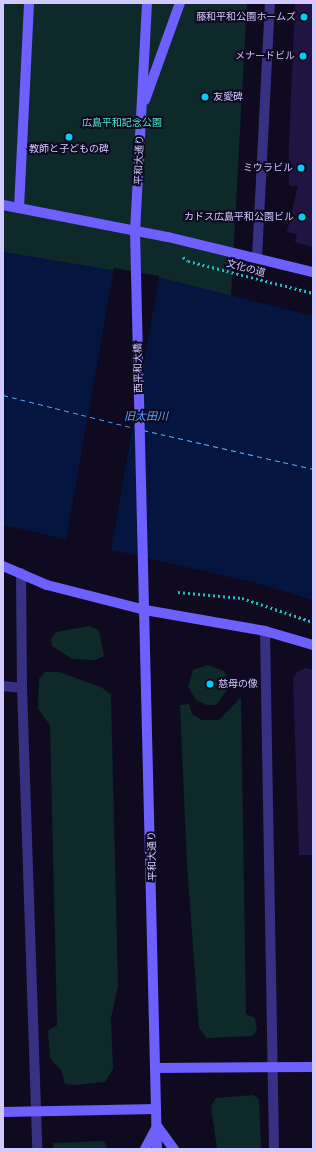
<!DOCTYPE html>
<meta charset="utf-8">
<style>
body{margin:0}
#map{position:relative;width:316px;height:1152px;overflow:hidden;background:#0f0a20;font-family:Quicksand,"Noto Sans JP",sans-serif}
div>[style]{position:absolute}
.green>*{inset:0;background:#0d292a}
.water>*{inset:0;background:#04163f}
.pier>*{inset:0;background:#0f0a20;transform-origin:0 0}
.ferry>*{height:1px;margin-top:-0.5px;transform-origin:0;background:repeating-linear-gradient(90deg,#57a8ff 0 5px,transparent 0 9px)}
.building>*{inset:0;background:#201542}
.path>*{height:2.5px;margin-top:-1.25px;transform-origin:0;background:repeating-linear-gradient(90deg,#22baba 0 2px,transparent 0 5px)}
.street>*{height:10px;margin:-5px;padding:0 5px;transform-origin:5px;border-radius:5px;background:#383183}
.secondary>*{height:10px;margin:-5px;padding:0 5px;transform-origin:5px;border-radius:5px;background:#6d60ff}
.dots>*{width:11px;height:11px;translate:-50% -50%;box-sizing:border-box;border:2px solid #0f0a20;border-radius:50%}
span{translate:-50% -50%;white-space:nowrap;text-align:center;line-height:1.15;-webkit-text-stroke:4px #0f0a20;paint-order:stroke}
.poi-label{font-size:10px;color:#d2c9ff}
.right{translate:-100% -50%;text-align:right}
.left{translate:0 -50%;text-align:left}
.park-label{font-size:10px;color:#4aeacb}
.street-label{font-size:10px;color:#d2c9ff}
.water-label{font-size:11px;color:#57a8ff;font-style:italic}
.frame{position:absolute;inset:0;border:4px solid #d2c9ff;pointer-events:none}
</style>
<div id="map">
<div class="green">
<div style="clip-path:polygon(3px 3px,247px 3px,231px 296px,165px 279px,3px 252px)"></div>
<div style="clip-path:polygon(89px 626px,99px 630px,104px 656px,95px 660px,72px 659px,52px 646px,51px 639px,56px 632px)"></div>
<div style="clip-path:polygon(208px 665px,224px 671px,229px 680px,228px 689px,216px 705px,207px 705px,196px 700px,188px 687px,193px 670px)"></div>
<div style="clip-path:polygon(45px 672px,59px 672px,101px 687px,111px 695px,118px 986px,111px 1019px,113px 1069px,105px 1082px,74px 1085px,65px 1084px,61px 1070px,50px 1058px,48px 1031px,57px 1025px,50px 725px,38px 709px,39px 679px)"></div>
<div style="clip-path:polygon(241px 697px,246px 1014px,255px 1018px,257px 1030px,252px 1036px,207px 1038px,199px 1028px,187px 865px,180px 705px,189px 704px,192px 714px,202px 720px,219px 720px)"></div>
<div style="clip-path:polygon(253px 1095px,259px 1099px,261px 1149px,217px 1149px,211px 1106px,216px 1098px)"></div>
<div style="clip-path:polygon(104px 1141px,108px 1149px,53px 1149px,53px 1143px)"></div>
</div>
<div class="water">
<div style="clip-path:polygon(3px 252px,165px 279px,313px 316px,313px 600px,256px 583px,3px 525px)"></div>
</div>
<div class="pier">
<div style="left:114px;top:268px;width:46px;height:286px;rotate:10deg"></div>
</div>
<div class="ferry">
<div style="left:3px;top:395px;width:135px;rotate:14.1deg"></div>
<div style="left:143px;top:430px;width:174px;rotate:12.9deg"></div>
</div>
<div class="building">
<div style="clip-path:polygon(295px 3px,313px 3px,313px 247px,295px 242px,297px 234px,287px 232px,298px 186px,289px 186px,289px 145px)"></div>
<div style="clip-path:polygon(305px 668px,313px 670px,313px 855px,299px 855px,293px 678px,297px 672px)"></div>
</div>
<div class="path">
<div style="left:183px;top:257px;width:6px;rotate:39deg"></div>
<div style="left:188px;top:261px;width:129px;rotate:14.4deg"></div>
<div style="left:178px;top:592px;width:64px;rotate:5.4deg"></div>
<div style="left:242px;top:598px;width:75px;rotate:18.7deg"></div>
</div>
<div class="street">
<div style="left:257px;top:258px;width:255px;rotate:-87.1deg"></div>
<div style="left:21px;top:573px;width:115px;rotate:89.5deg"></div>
<div style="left:22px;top:688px;width:461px;rotate:88.1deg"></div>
<div style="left:265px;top:631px;width:518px;rotate:89deg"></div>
<div style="left:3px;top:686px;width:19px;rotate:6deg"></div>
</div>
<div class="secondary">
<div style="left:147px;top:3px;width:228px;rotate:93deg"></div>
<div style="left:135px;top:231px;width:918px;rotate:88.63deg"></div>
<div style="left:145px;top:100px;width:103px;rotate:-70.2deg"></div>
<div style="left:3px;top:205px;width:168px;rotate:11deg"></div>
<div style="left:168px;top:237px;width:149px;rotate:13.6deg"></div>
<div style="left:19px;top:208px;width:205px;rotate:-87.2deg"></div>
<div style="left:3px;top:566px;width:48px;rotate:23.4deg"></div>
<div style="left:47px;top:585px;width:101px;rotate:14.3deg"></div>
<div style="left:145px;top:610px;width:122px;rotate:9.9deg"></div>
<div style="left:265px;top:631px;width:50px;rotate:16.3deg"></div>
<div style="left:156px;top:1068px;width:157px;rotate:-0.4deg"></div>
<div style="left:3px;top:1112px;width:153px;rotate:-1.1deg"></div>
<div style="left:157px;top:1126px;width:29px;rotate:54deg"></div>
<div style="left:145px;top:1149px;width:24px;rotate:-62deg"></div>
</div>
<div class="dots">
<div style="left:304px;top:17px;background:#00cef4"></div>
<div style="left:303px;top:56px;background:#00cef4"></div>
<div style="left:205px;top:97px;background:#00cef4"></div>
<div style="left:69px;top:137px;background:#00cef4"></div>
<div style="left:301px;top:168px;background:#00cef4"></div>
<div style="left:302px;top:217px;background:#00cef4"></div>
<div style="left:210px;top:684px;background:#00cef4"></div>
</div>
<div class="poi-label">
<span class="right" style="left:296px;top:17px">藤和平和公園ホームズ</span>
<span class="right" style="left:295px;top:56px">メナードビル</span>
<span class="left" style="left:213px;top:97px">友愛碑</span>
<span style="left:69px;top:149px">教師と子どもの碑</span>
<span class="right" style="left:293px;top:168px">ミウラビル</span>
<span class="right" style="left:294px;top:217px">カドス広島平和公園ビル</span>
<span class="left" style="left:218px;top:684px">慈母の像</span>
</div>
<div class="park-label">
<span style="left:122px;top:123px">広島平和記念公園</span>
</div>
<div class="street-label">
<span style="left:139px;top:160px;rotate:-88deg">平和大通り</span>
<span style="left:246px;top:268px;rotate:15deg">文化の道</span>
<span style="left:138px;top:368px;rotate:-91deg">西平和大橋</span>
<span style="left:152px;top:856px;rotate:-91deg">平和大通り</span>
</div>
<div class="water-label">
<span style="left:146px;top:416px">旧太田川</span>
</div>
<div class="frame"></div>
</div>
